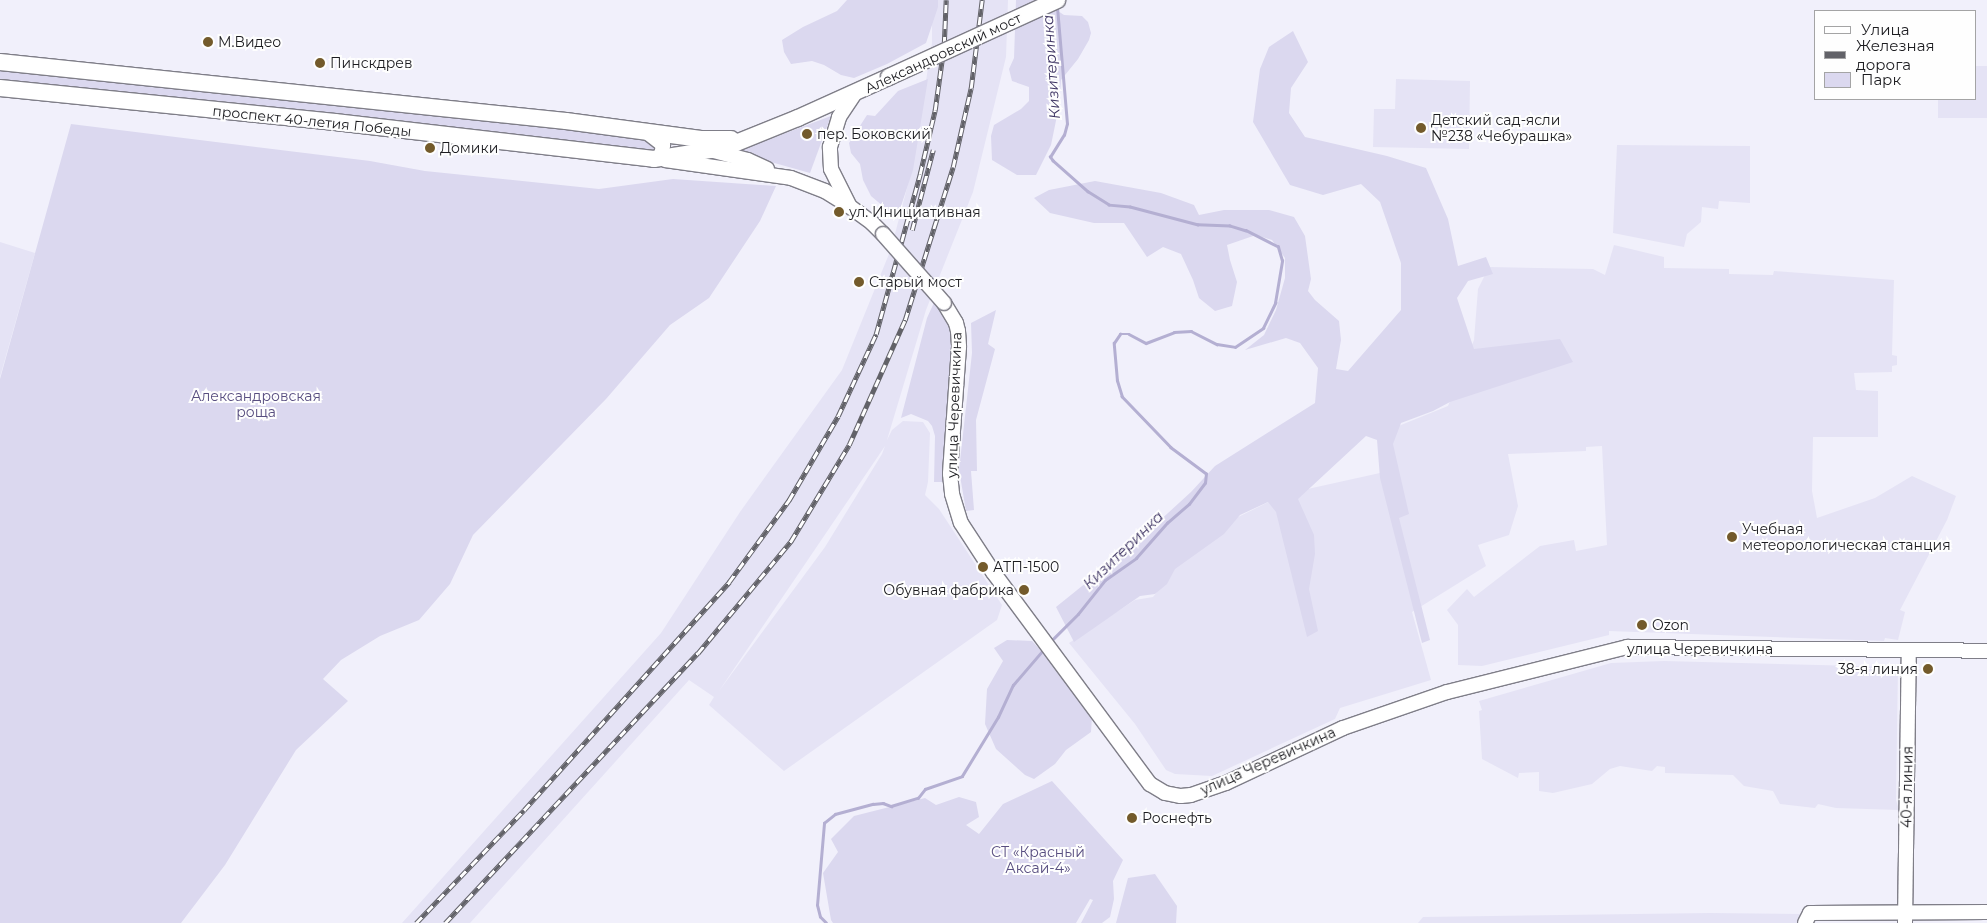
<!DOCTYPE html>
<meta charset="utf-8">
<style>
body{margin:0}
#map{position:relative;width:1987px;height:923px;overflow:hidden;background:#f1f0fb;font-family:Montserrat,sans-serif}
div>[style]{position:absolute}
.built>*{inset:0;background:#e5e3f5}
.green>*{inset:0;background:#dbd8ef}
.stream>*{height:2.5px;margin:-1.25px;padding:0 1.25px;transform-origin:1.25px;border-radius:1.25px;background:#b4afd2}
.roads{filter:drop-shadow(1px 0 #7f7e88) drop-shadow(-1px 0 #7f7e88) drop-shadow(0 1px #7f7e88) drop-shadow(0 -1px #7f7e88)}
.minor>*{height:14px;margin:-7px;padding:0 7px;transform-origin:7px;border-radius:7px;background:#fff}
.major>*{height:16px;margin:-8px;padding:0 8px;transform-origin:8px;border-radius:8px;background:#fff}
.rail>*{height:4.5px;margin-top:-2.25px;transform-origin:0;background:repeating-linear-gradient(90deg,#fefefe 0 8px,#626268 0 16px);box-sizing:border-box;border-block:1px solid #626268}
.bridges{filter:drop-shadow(1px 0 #7f7e88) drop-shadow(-1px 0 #7f7e88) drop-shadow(0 1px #7f7e88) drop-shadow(0 -1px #7f7e88)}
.minor-bridge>*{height:14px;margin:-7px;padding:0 7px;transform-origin:7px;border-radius:7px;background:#fff}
.major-bridge>*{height:16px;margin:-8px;padding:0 8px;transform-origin:8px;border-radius:8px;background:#fff}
.dots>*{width:14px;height:14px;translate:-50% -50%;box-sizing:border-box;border:2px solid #fefefe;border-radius:50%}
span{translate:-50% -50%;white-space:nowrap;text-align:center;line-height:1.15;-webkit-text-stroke:4px #fefefe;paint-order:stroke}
.poi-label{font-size:14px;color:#1c1c20}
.left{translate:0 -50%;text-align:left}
.right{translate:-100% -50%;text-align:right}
.street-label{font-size:14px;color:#1c1c20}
.park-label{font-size:14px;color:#584e80}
.water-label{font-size:15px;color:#3e3463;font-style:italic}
.legend{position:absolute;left:1814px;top:10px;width:162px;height:90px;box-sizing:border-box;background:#fefefe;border:1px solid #a4a4a5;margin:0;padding:6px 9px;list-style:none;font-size:15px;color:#1c1c20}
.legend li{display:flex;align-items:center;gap:10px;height:25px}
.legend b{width:25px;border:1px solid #a4a4a5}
</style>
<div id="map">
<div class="built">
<div style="clip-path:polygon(evenodd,932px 0,1008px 0,1006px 57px,973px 192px,926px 310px,887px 440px,892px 430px,903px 421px,923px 422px,930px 433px,928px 482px,925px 495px,939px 509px,1002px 605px,997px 620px,784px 771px,709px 705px,714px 697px,689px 680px,470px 923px,402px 923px,661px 633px,740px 512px,842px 370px,891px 249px,912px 169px,932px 43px,932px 0,885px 446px,882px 454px,825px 547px,719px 691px,885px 446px)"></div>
<div style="clip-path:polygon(1976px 66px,1987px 66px,1987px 118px,1938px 118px,1938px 99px,1976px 99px)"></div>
<div style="clip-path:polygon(1396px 79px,1470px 81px,1469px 149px,1373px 147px,1374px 109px,1395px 109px)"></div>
<div style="clip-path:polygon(1617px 145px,1750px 146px,1750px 203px,1719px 201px,1718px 209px,1702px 207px,1701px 222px,1687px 234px,1684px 247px,1613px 233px)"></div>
<div style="clip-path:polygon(0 242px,35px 253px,0 377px)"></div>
<div style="clip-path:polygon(1614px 245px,1664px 257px,1664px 268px,1729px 269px,1729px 274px,1773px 275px,1774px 271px,1894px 280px,1892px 355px,1897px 356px,1897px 365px,1892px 366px,1892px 372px,1854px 373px,1856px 390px,1878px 391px,1878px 437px,1813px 437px,1812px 491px,1817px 518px,1875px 498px,1912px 476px,1956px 496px,1947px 520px,1900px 610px,1905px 612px,1898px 640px,1885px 638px,1884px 641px,1609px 631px,1609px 635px,1482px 666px,1458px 665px,1458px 625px,1447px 610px,1467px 589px,1474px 597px,1540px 546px,1574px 540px,1576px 551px,1607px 545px,1602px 446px,1586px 447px,1586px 451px,1508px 454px,1518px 506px,1509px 535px,1478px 545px,1486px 566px,1412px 612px,1431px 680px,1340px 708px,1335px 719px,1212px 776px,1175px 774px,1166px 770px,1135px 724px,1069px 643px,1135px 600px,1153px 597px,1166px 581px,1168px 572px,1234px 519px,1285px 494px,1389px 471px,1389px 447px,1396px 427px,1448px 406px,1474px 340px,1478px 289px,1489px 267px,1593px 269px,1605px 275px)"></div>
<div style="clip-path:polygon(1664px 661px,1898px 667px,1896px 800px,1899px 810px,1836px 808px,1818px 804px,1815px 808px,1780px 804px,1773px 791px,1744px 786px,1733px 775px,1665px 773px,1665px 767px,1657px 766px,1652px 771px,1620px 766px,1610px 769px,1592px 784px,1553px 793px,1539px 791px,1539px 772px,1519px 773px,1518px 778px,1482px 759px,1479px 711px,1482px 710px,1479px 701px,1611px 663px)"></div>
<div style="clip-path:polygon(1710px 913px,1800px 914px,1797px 923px,1418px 923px,1423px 917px)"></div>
</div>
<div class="green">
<div style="clip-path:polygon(847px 0,938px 0,938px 7px,926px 43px,887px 64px,854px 78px,841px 75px,824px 65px,812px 61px,791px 64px,784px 52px,782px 40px,803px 27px,837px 11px)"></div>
<div style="clip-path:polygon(1016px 0,1053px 0,1055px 9px,1064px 15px,1082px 16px,1088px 22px,1091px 33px,1089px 40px,1078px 59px,1061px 80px,1059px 106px,1051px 145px,1036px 175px,1017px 175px,992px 160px,991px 136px,994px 125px,1021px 109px,1029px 101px,1029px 87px,1012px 81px,1009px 69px,1014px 58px)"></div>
<div style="clip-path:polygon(1293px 31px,1308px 62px,1291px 88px,1289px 113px,1305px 137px,1387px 156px,1426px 168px,1448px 219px,1458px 266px,1486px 257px,1493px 274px,1468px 281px,1457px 298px,1474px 349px,1560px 339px,1573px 362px,1450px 402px,1433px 411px,1401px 423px,1393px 444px,1409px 514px,1399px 518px,1430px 640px,1422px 643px,1380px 478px,1377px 440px,1366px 436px,1298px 499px,1314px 535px,1315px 554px,1309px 589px,1318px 631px,1307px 637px,1276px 512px,1268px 502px,1240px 515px,1224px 534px,1175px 569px,1167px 584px,1155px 594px,1140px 596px,1074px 642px,1056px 607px,1133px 545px,1191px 492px,1215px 466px,1315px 403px,1318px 368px,1300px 343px,1286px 338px,1245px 350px,1264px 335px,1276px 310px,1285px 278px,1285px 258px,1272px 240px,1256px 235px,1227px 245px,1230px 260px,1237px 282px,1232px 306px,1215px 311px,1199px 298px,1193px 280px,1181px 254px,1163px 247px,1147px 257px,1124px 223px,1094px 223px,1050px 213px,1034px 198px,1049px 190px,1095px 181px,1161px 193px,1194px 205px,1199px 215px,1224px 210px,1269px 210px,1294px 217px,1305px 236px,1311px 279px,1308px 291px,1315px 300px,1339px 321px,1341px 340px,1336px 369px,1348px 371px,1401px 310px,1401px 263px,1380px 202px,1361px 184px,1323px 195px,1290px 185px,1253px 122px,1260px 69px,1269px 47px)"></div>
<div style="clip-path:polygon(0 68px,606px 131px,655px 143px,658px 147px,655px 151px,0 84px)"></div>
<div style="clip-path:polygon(928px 79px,913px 170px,897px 218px,871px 196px,863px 180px,860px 164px,851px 153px,849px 143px,867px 115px,875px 116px,898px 91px)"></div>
<div style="clip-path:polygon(831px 116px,810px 173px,735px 152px)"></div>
<div style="clip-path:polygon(71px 124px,370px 161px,425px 171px,599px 189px,673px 179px,776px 186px,760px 221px,709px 298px,670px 325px,606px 399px,473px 535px,450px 584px,419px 620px,380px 636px,341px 660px,323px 679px,348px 701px,296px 750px,225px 865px,181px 923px,0 923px,0 379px)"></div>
<div style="clip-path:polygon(937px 296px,954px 334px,954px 359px,948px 383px,948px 431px,943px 482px,934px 482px,935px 436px,932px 426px,928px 421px,911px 414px,901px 418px,927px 318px)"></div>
<div style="clip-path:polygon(996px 310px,988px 344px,995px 349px,976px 420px,977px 471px,971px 471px,974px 510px,966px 511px,959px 470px,972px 353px,971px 323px)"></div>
<div style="clip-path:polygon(1007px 640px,1032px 641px,1045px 655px,1092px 717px,1091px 732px,1066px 750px,1055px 764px,1034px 779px,1025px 775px,996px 749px,985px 724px,987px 689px,1003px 661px,994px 648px)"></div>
<div style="clip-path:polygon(1052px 781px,1123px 860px,1113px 881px,1114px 899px,1110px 917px,1102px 923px,1081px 923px,1093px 900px,1090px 899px,1076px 923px,833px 923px,831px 920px,823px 873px,838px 852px,831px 839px,854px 816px,925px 798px,936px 805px,959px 797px,976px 802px,979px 817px,966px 825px,979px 834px,1003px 804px)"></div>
<div style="clip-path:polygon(1155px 874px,1177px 906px,1176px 923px,1116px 923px,1128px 878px)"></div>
</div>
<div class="stream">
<div style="left:1051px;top:641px;width:38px;rotate:-45deg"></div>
<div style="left:1078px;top:614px;width:43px;rotate:-51.5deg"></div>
<div style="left:1105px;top:580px;width:38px;rotate:-35deg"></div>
<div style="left:1136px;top:558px;width:47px;rotate:-48.5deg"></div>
<div style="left:1167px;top:523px;width:29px;rotate:-41deg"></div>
<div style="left:1189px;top:504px;width:26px;rotate:-53deg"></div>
<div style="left:1205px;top:483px;width:9px;rotate:-84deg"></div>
<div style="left:1206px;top:474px;width:44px;rotate:-143.4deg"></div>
<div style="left:1171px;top:448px;width:71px;rotate:-133.9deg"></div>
<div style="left:1122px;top:397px;width:17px;rotate:-107deg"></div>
<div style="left:1117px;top:381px;width:38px;rotate:-95deg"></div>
<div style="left:1114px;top:343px;width:11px;rotate:-56deg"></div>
<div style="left:1120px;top:334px;width:9px"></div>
<div style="left:1129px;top:334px;width:19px;rotate:28deg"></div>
<div style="left:1146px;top:343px;width:30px;rotate:-21deg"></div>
<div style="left:1174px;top:332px;width:17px;rotate:-3deg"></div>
<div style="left:1191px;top:331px;width:29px;rotate:27deg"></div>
<div style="left:1217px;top:344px;width:18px;rotate:9deg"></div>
<div style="left:1235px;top:347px;width:34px;rotate:-34deg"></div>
<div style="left:1263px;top:328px;width:28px;rotate:-64deg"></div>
<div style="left:1275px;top:303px;width:43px;rotate:-80.5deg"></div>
<div style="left:1282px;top:261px;width:15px;rotate:-106deg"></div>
<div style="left:1278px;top:247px;width:36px;rotate:-153deg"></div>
<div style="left:1246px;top:231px;width:17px;rotate:-163deg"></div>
<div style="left:1230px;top:226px;width:32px;rotate:-178deg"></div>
<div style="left:1198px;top:225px;width:70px;rotate:-165.2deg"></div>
<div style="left:1130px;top:207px;width:21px;rotate:-175deg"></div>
<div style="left:1109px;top:205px;width:25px;rotate:-148deg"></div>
<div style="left:1088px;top:192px;width:47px;rotate:-138.5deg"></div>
<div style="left:1053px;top:161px;width:5px;rotate:-127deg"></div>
<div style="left:1050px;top:157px;width:26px;rotate:-58deg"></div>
<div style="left:1064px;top:135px;width:11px;rotate:-75deg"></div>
<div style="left:1067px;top:124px;width:117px;rotate:-94.9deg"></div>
<div style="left:826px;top:923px;width:8px;rotate:-135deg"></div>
<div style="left:820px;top:917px;width:12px;rotate:-104deg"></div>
<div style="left:817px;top:905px;width:82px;rotate:-85.1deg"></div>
<div style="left:824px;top:823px;width:14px;rotate:-39deg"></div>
<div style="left:835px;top:814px;width:39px;rotate:-15deg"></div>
<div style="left:873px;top:804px;width:10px;rotate:-6deg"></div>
<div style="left:883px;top:803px;width:9px;rotate:21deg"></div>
<div style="left:891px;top:806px;width:28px;rotate:-17deg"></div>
<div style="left:918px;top:798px;width:11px;rotate:-52deg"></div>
<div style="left:925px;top:789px;width:39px;rotate:-19deg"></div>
<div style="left:962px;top:776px;width:69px;rotate:-58.6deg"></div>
<div style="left:998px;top:717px;width:35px;rotate:-65deg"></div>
<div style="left:1013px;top:685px;width:48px;rotate:-49.3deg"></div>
</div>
<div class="roads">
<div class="minor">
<div style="left:649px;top:134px;width:18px;rotate:38deg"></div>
<div style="left:663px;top:145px;width:10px;rotate:101deg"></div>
<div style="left:661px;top:155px;width:8px;rotate:150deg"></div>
<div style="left:710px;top:150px;width:39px;rotate:15deg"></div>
<div style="left:748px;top:160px;width:21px;rotate:25deg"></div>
<div style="left:665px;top:160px;width:127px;rotate:8.1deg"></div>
<div style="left:791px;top:178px;width:36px;rotate:21deg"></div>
<div style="left:825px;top:191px;width:28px;rotate:32deg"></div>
<div style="left:849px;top:206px;width:29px;rotate:36deg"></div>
<div style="left:872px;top:223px;width:16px;rotate:45deg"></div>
<div style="left:849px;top:205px;width:40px;rotate:-116.6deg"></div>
<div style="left:831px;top:169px;width:22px;rotate:-93deg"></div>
<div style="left:830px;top:147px;width:31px;rotate:-73deg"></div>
<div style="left:839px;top:117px;width:29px;rotate:-56deg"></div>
<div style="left:944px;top:303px;width:23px;rotate:59deg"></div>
<div style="left:956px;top:323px;width:8px;rotate:76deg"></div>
<div style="left:958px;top:331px;width:16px;rotate:86deg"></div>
<div style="left:959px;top:347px;width:127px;rotate:94.1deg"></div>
<div style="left:950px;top:474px;width:20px;rotate:84deg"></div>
<div style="left:952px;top:494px;width:30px;rotate:73deg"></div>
<div style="left:961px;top:523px;width:59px;rotate:56.9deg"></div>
<div style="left:993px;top:572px;width:264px;rotate:53.5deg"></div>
<div style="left:1150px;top:784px;width:17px;rotate:31deg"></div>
<div style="left:1165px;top:793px;width:16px;rotate:11deg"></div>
<div style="left:1181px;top:796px;width:10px;rotate:-6deg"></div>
<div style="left:1191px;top:795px;width:37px;rotate:-19deg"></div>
<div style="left:1226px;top:783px;width:129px;rotate:-25.2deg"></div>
<div style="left:1343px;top:728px;width:110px;rotate:-19.1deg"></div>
<div style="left:1447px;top:692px;width:186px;rotate:-14deg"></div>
<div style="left:1627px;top:647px;width:360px;rotate:0.6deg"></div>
<div style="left:1805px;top:923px;width:11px;rotate:-63deg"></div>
<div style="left:1810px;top:913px;width:177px;rotate:-0.3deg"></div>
<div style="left:1905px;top:923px;width:273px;rotate:-89.2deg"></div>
</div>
<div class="major">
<div style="left:0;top:62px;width:569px;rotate:5.95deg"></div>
<div style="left:566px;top:121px;width:136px;rotate:7.6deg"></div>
<div style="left:701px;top:139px;width:30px"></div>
<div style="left:0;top:88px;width:337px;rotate:5.8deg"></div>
<div style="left:335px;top:122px;width:321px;rotate:6.6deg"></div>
<div style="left:654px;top:159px;width:58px;rotate:-9deg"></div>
<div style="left:711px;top:150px;width:26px;rotate:-16deg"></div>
<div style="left:736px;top:143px;width:67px;rotate:-22deg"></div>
<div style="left:798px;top:118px;width:100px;rotate:-24.3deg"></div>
</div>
</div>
<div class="rail">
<div style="left:912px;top:230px;width:83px;rotate:-75.3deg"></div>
<div style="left:416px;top:923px;width:156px;rotate:-46.3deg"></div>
<div style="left:524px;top:810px;width:307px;rotate:-48deg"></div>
<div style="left:729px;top:582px;width:102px;rotate:-53.8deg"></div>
<div style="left:789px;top:500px;width:97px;rotate:-59.7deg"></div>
<div style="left:838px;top:416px;width:90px;rotate:-65.1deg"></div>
<div style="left:876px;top:334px;width:166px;rotate:-74.6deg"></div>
<div style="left:920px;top:174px;width:66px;rotate:-76.8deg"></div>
<div style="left:935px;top:110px;width:66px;rotate:-82.1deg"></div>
<div style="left:944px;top:45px;width:45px;rotate:-87.5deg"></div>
<div style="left:445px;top:923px;width:370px;rotate:-46.9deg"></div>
<div style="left:698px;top:653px;width:146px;rotate:-50.3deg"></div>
<div style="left:791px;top:541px;width:112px;rotate:-58.9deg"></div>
<div style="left:849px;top:445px;width:137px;rotate:-65.9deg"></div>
<div style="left:905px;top:320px;width:160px;rotate:-72.6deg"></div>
<div style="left:953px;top:167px;width:81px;rotate:-77.2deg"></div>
<div style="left:971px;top:88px;width:89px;rotate:-82.9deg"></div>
</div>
<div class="bridges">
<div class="minor-bridge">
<div style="left:883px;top:234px;width:92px;rotate:48.5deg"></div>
</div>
<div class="major-bridge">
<div style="left:889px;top:77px;width:185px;rotate:-24.6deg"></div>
</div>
</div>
<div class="dots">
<div style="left:208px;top:42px;background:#735a2b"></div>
<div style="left:320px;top:63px;background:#735a2b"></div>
<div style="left:1421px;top:128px;background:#735a2b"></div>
<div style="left:807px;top:134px;background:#735a2b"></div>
<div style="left:430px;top:148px;background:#735a2b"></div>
<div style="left:839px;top:212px;background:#735a2b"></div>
<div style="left:859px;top:282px;background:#735a2b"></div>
<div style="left:1732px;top:537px;background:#735a2b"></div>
<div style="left:983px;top:567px;background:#735a2b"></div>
<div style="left:1024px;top:590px;background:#735a2b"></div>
<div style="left:1642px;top:625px;background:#735a2b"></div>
<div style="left:1928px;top:669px;background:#735a2b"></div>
<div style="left:1132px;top:818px;background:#735a2b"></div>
</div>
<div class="poi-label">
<span class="left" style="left:218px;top:42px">М.Видео</span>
<span class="left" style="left:330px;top:63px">Пинскдрев</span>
<span class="left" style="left:1431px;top:128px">Детский сад-ясли<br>№238 «Чебурашка»</span>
<span class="left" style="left:817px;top:134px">пер. Боковский</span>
<span class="left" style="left:440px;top:148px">Домики</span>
<span class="left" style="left:849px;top:212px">ул. Инициативная</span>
<span class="left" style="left:869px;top:282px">Старый мост</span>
<span class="left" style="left:1742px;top:537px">Учебная<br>метеорологическая станция</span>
<span class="left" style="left:993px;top:567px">АТП-1500</span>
<span class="right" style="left:1014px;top:590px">Обувная фабрика</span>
<span class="left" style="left:1652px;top:625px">Ozon</span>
<span class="right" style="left:1918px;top:669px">38-я линия</span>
<span class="left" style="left:1142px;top:818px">Роснефть</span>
</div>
<div class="street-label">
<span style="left:943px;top:53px;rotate:-25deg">Александровский мост</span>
<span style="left:312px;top:121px;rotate:6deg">проспект 40-летия Победы</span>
<span style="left:954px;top:405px;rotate:-88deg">улица Черевичкина</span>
<span style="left:1700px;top:649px">улица Черевичкина</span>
<span style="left:1268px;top:761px;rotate:-24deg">улица Черевичкина</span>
<span style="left:1907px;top:787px;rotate:-89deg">40-я линия</span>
</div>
<div class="park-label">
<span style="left:256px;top:404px">Александровская<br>роща</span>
<span style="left:1038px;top:860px">СТ «Красный<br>Аксай-4»</span>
</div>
<div class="water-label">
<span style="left:1051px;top:67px;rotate:-94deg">Кизитеринка</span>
<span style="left:1123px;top:550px;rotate:-44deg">Кизитеринка</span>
</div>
<ul class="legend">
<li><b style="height:6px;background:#fff"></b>Улица</li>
<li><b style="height:6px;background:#626268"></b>Железная дорога</li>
<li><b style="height:14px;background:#dbd8ef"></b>Парк</li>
</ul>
</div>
